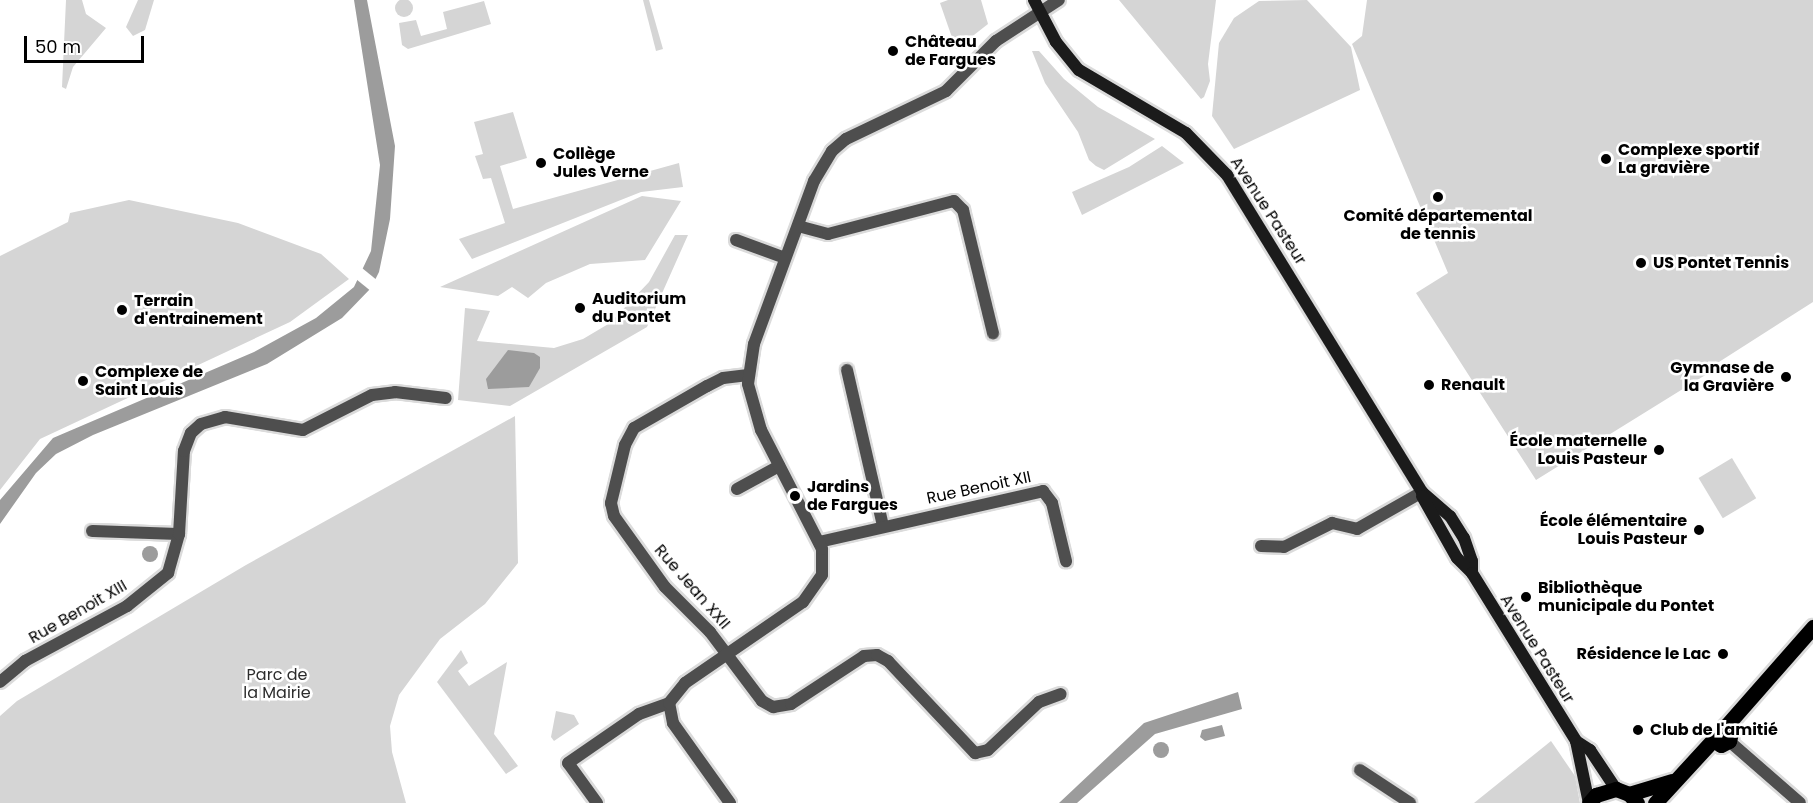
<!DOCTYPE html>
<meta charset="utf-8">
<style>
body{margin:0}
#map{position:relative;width:1813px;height:803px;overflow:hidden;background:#fff;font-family:Poppins,sans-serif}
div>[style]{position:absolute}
.green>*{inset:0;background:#d5d5d5;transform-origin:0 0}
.round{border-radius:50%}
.water>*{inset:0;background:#9c9c9c}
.pier>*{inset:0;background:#fff}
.roads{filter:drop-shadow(2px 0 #dbdbdb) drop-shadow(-2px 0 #dbdbdb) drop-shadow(0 2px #dbdbdb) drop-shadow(0 -2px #dbdbdb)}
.minor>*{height:12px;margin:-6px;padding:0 6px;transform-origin:6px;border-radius:6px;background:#4e4e4e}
.secondary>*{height:12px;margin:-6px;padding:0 6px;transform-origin:6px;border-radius:6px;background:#1b1b1b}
.primary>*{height:15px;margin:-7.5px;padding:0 7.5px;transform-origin:7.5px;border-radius:7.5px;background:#000}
.dots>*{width:16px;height:16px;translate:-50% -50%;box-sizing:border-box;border:3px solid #fff;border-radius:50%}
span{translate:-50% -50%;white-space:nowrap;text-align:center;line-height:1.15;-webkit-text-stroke:5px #fff;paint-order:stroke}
.poi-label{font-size:16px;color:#000;font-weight:700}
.left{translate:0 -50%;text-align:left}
.right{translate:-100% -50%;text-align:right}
.street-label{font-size:16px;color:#000}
.park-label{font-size:16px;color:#2c2c2c}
.scale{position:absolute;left:24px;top:36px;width:120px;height:27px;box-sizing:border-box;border:3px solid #000;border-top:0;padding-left:8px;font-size:18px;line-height:21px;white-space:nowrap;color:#000;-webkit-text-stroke:4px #fff;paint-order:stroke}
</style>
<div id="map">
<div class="green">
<div class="round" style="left:395px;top:-1px;width:18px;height:18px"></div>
<div style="clip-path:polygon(66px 0,82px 0,86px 14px,106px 28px,73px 67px,66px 89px,62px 87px)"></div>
<div style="clip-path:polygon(138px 0,154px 0,145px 30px,133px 36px,126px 27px)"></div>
<div style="clip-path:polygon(643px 0,649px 0,663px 49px,656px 51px)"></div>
<div style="clip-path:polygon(948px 0,981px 0,988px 24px,956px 49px,940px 3px)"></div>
<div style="clip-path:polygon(1119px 0,1216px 0,1208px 64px,1210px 81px,1204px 97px,1201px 99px)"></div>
<div style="clip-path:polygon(1307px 0,1351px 47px,1360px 90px,1234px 149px,1212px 116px,1219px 43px,1234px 18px,1259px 1px)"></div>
<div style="clip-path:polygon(1367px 0,1813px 0,1813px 302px,1708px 369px,1707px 374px,1536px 480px,1416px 293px,1448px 273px,1352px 44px,1362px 36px)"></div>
<div style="clip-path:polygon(484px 1px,491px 24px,408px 49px,402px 45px,399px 23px,416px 20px,421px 36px,447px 29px,443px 12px)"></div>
<div style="clip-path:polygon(1032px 51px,1039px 51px,1064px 79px,1098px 107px,1155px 139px,1104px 170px,1096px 166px,1089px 160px,1078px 132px,1045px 83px)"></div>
<div style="clip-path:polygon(513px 112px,527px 158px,500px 166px,513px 209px,679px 163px,683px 187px,641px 192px,472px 259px,459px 239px,505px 223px,491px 178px,483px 179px,475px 156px,483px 154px,474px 122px)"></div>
<div style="clip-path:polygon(1162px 146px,1184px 163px,1082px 215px,1072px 192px,1129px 167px)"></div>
<div style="clip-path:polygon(642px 196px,681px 201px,645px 260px,590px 264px,546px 283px,528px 298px,512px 287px,498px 296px,440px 287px)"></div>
<div style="clip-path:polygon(129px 200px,238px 223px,321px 254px,349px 279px,290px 322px,40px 439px,0 490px,0 256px,68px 222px,70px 213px)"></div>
<div style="clip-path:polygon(675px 235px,688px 235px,647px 327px,510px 406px,458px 400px,465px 308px,490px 311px,477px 341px,554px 348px,583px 339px,610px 323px,649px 282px)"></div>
<div style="clip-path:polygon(515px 416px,518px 563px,485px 604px,440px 639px,399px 695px,390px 726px,392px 752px,406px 803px,0 803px,0 716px,17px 701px,246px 565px)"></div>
<div style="left:1732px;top:458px;width:47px;height:39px;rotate:59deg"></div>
<div style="clip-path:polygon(461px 650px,468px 663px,458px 671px,469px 686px,507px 662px,494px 734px,518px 766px,506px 774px,437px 682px)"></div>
<div style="clip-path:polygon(556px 711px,574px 715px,579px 724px,554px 741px,551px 737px)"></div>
<div style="clip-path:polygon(1551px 741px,1575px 776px,1580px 803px,1474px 803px)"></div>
</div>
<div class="water">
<div style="clip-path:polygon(354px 0,367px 0,395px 146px,390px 219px,379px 272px,371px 288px,342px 318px,267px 364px,93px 435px,56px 454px,36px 473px,0 524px,0 500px,53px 438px,254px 352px,316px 318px,354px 287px,371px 251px,380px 165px)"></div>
<div style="clip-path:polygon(508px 350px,534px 353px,540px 357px,540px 368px,529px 387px,488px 389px,486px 379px)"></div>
<div class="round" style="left:142px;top:546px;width:16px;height:16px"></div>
<div style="clip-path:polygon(1238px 692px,1242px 709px,1155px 734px,1077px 803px,1059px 803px,1144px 723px)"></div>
<div style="clip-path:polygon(1222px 725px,1225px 736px,1205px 741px,1200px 737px,1202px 730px)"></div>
<div class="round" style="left:1153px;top:742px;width:16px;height:16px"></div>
</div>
<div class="pier">
<div style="clip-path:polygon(362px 268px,378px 281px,372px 292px,356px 279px)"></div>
</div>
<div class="roads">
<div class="minor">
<div style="left:798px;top:226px;width:31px;rotate:15deg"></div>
<div style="left:828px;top:234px;width:130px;rotate:-14.7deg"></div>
<div style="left:954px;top:201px;width:13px;rotate:45deg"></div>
<div style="left:963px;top:210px;width:127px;rotate:76.3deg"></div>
<div style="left:736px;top:240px;width:52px;rotate:20.2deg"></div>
<div style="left:847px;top:370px;width:160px;rotate:77deg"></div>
<div style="left:748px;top:375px;width:25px;rotate:173deg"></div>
<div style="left:723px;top:378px;width:18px;rotate:153deg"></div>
<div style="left:707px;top:386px;width:84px;rotate:150.1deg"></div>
<div style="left:634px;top:428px;width:19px;rotate:118deg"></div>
<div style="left:625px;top:445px;width:60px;rotate:103.6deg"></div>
<div style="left:611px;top:503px;width:13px;rotate:77deg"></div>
<div style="left:614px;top:516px;width:87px;rotate:54.3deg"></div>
<div style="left:665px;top:587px;width:64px;rotate:45deg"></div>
<div style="left:710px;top:632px;width:86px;rotate:53deg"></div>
<div style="left:762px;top:701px;width:13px;rotate:29deg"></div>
<div style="left:773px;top:707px;width:18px;rotate:-9deg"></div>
<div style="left:791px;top:704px;width:87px;rotate:-33.3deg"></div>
<div style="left:864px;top:656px;width:13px;rotate:-4deg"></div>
<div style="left:877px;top:655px;width:13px;rotate:29deg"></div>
<div style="left:888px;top:661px;width:127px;rotate:46.6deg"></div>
<div style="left:975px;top:753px;width:13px;rotate:-13deg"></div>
<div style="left:988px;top:750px;width:70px;rotate:-43.3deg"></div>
<div style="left:1039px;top:702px;width:23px;rotate:-20deg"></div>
<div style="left:737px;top:489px;width:48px;rotate:-28.7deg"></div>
<div style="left:92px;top:531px;width:87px;rotate:2deg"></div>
<div style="left:819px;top:542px;width:230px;rotate:-12.8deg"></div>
<div style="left:1043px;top:491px;width:15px;rotate:53deg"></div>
<div style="left:1052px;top:503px;width:60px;rotate:76.4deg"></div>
<div style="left:1261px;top:546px;width:23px;rotate:2deg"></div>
<div style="left:1284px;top:547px;width:54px;rotate:-26.6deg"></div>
<div style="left:1332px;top:523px;width:26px;rotate:13deg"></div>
<div style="left:1357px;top:529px;width:75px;rotate:-29.6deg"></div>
<div style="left:0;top:682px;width:33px;rotate:-40deg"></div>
<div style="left:25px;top:661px;width:116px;rotate:-28.3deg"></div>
<div style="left:127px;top:606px;width:53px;rotate:-38.8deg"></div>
<div style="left:168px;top:573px;width:41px;rotate:-74.2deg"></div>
<div style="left:179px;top:534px;width:83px;rotate:-86.6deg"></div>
<div style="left:184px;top:451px;width:19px;rotate:-69deg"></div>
<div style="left:191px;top:433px;width:13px;rotate:-42deg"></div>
<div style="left:201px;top:424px;width:25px;rotate:-16deg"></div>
<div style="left:225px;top:417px;width:79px;rotate:9.5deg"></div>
<div style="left:303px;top:430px;width:77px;rotate:-26.9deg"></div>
<div style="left:372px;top:395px;width:23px;rotate:-7deg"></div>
<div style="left:395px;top:392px;width:51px;rotate:6.7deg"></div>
<div style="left:1729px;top:741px;width:94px;rotate:41.1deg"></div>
<div style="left:1360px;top:770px;width:60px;rotate:33.4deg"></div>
<div style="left:597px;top:803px;width:49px;rotate:-125.9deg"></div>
<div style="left:568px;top:763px;width:86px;rotate:-34.6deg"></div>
<div style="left:639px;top:714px;width:32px;rotate:-20deg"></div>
<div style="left:730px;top:803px;width:98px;rotate:-125.5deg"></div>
<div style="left:673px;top:723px;width:20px;rotate:-101deg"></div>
<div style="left:669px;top:703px;width:26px;rotate:-51deg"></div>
<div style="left:685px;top:683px;width:143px;rotate:-34.5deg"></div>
<div style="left:803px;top:602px;width:33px;rotate:-55deg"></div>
<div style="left:822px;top:575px;width:26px;rotate:-90deg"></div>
<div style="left:822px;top:549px;width:134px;rotate:-117.1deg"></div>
<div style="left:761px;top:430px;width:48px;rotate:-105.8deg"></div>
<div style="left:748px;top:384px;width:40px;rotate:-81.5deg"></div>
<div style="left:754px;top:344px;width:174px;rotate:-69.8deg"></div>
<div style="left:814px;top:181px;width:35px;rotate:-59deg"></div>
<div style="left:832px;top:151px;width:18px;rotate:-41deg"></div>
<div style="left:846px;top:139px;width:111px;rotate:-25.6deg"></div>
<div style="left:946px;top:91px;width:71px;rotate:-45deg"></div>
<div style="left:996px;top:41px;width:75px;rotate:-33.1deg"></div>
</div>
<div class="secondary">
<div style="left:1034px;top:0;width:47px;rotate:62.4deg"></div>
<div style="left:1056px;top:42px;width:36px;rotate:51deg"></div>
<div style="left:1079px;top:70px;width:124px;rotate:30.5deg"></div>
<div style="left:1186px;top:133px;width:59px;rotate:45.7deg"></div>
<div style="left:1227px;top:175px;width:372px;rotate:58.4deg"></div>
<div style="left:1422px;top:492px;width:37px;rotate:41deg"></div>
<div style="left:1450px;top:516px;width:26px;rotate:58deg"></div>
<div style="left:1464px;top:538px;width:24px;rotate:71deg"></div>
<div style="left:1472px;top:561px;width:12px;rotate:90deg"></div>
<div style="left:1422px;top:496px;width:71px;rotate:60.6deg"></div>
<div style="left:1457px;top:558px;width:21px;rotate:45deg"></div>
<div style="left:1472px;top:573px;width:198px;rotate:58.2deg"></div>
<div style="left:1576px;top:741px;width:17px;rotate:33deg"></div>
<div style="left:1590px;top:750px;width:47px;rotate:56.3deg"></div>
<div style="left:1576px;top:741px;width:63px;rotate:78.2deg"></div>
</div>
<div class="primary">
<div style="left:1726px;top:726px;width:132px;rotate:-48.7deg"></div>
<div style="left:1713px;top:740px;width:9px;rotate:32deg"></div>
<div style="left:1721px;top:745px;width:9px;rotate:-27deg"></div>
<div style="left:1729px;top:741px;width:8px;rotate:-76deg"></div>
<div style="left:1731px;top:733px;width:9px;rotate:-126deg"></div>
<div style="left:1629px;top:794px;width:45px;rotate:-16.8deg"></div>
<div style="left:1589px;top:803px;width:11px;rotate:-49deg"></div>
<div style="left:1596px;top:795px;width:21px;rotate:-17deg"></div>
<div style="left:1616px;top:789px;width:14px;rotate:21deg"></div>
<div style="left:1629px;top:794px;width:12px;rotate:48deg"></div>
<div style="left:1655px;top:803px;width:86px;rotate:-47.4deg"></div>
</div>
</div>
<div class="dots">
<div style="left:893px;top:51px;background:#000"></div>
<div style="left:1606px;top:159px;background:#000"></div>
<div style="left:541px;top:163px;background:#000"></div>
<div style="left:1438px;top:197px;background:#000"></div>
<div style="left:1641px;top:263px;background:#000"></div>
<div style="left:580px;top:308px;background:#000"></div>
<div style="left:122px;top:310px;background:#000"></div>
<div style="left:1786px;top:377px;background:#000"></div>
<div style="left:83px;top:381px;background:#000"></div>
<div style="left:1429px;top:385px;background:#000"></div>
<div style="left:1659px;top:450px;background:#000"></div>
<div style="left:795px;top:496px;background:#000"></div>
<div style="left:1699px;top:530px;background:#000"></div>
<div style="left:1526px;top:597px;background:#000"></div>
<div style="left:1723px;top:654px;background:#000"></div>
<div style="left:1638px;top:730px;background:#000"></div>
</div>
<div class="poi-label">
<span class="left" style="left:905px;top:51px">Château<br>de Fargues</span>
<span class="left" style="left:1618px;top:159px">Complexe sportif<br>La gravière</span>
<span class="left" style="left:553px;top:163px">Collège<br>Jules Verne</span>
<span style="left:1438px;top:225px">Comité départemental<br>de tennis</span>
<span class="left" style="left:1653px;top:263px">US Pontet Tennis</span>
<span class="left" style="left:592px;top:308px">Auditorium<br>du Pontet</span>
<span class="left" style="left:134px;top:310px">Terrain<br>d'entrainement</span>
<span class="right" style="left:1774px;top:377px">Gymnase de<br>la Gravière</span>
<span class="left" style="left:95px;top:381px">Complexe de<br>Saint Louis</span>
<span class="left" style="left:1441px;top:385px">Renault</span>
<span class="right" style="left:1647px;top:450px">École maternelle<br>Louis Pasteur</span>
<span class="left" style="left:807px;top:496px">Jardins<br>de Fargues</span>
<span class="right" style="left:1687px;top:530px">École élémentaire<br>Louis Pasteur</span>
<span class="left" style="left:1538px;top:597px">Bibliothèque<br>municipale du Pontet</span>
<span class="right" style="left:1711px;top:654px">Résidence le Lac</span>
<span class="left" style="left:1650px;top:730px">Club de l'amitié</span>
</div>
<div class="street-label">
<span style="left:1268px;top:211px;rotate:57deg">Avenue Pasteur</span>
<span style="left:979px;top:488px;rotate:-12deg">Rue Benoit XII</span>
<span style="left:692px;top:587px;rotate:49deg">Rue Jean XXII</span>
<span style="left:78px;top:612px;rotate:-30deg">Rue Benoit XIII</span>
<span style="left:1537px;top:649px;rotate:58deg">Avenue Pasteur</span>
</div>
<div class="park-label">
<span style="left:277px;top:684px">Parc de<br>la Mairie</span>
</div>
<div class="scale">50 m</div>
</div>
